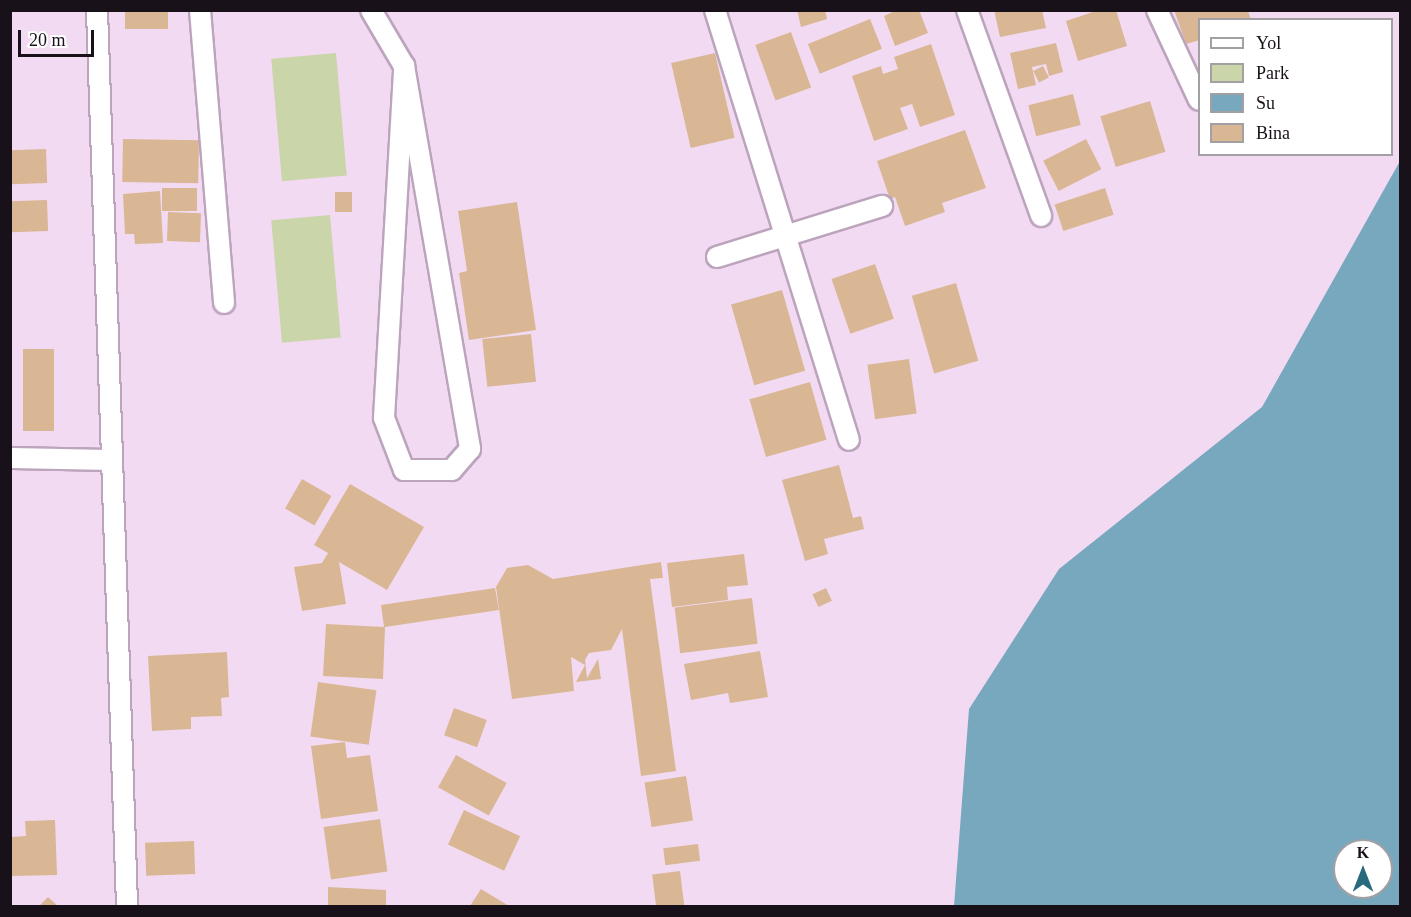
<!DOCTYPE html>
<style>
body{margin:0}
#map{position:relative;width:1411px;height:917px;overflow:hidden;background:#f3daf3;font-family:Georgia,serif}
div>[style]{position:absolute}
.green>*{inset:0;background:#cbd5aa;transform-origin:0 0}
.water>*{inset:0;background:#78a8be}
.building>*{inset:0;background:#d9b794;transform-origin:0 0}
.roads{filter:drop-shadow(2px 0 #bca4bc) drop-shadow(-2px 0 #bca4bc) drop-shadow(0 2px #bca4bc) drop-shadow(0 -2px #bca4bc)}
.minor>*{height:20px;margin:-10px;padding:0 10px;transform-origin:10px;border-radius:10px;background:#fff}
span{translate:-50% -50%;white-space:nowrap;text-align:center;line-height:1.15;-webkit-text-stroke:5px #fff;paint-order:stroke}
.frame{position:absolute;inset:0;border:12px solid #191119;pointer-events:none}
.legend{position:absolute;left:1198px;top:18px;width:195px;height:138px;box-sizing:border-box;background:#fff;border:2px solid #a3a0a3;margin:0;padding:8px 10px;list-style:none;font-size:18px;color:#191119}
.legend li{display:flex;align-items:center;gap:12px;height:30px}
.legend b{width:30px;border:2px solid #a3a0a3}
.north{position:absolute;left:1333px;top:839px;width:60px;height:60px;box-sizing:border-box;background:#fff;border:2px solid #a3a0a3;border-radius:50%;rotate:0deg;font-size:16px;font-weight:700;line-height:24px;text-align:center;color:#191119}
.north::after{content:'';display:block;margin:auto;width:21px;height:27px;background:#2a6a7f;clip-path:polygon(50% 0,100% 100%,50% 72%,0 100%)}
.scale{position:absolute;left:18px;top:30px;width:76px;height:27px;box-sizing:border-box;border:3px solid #191119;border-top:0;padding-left:8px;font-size:18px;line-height:21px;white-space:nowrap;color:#191119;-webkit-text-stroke:4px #fff;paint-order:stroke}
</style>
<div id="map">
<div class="green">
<div style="left:336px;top:53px;width:123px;height:65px;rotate:85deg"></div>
<div style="left:330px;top:215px;width:123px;height:59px;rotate:85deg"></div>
</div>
<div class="water">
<div style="clip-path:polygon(evenodd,1400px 161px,1400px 906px,954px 906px,969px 709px,1059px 569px,1262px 407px,1400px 161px,1345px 851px,1381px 851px,1381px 887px,1345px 887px,1345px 851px)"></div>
</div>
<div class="building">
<div style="left:125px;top:10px;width:43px;height:19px"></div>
<div style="clip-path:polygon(797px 10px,825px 10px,827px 19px,801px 27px)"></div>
<div style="clip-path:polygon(897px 10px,919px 10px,928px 33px,895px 46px,884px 16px)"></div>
<div style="clip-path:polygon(994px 10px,1042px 10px,1046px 28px,1000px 37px)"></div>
<div style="clip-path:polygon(1099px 10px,1116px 10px,1127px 46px,1078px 61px,1066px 21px)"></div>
<div style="clip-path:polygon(1174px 10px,1248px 10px,1251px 20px,1200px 20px,1200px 40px,1186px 44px)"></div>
<div style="left:870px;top:19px;width:32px;height:67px;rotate:68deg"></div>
<div style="left:791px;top:32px;width:59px;height:38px;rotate:70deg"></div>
<div style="clip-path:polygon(1056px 43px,1063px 72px,1049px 76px,1046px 64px,1032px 67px,1036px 85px,1018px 89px,1010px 53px)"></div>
<div style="clip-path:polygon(931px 44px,955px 115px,920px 127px,912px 104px,900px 108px,908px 129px,874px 141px,852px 76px,881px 66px,883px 74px,898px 69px,894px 57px)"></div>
<div style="left:715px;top:53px;width:87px;height:45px;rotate:77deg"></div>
<div style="left:1043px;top:66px;width:13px;height:11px;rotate:63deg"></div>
<div style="left:1073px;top:94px;width:32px;height:46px;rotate:76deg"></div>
<div style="left:1150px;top:101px;width:53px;height:52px;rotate:73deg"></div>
<div style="clip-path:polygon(965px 130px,986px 188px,942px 203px,945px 212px,905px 226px,895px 197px,890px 199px,877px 161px)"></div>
<div style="left:123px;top:139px;width:76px;height:43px;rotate:1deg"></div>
<div style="left:1086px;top:139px;width:34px;height:48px;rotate:63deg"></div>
<div style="left:46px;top:149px;width:34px;height:36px;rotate:88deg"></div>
<div style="left:162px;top:188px;width:35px;height:23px"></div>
<div style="left:1105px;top:188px;width:28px;height:53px;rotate:72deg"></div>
<div style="clip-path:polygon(160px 191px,163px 243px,135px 244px,134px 234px,125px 234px,123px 194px)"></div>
<div style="left:335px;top:192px;width:17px;height:20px"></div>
<div style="left:47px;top:200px;width:31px;height:37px;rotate:88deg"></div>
<div style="clip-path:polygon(517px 202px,536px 330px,469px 340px,459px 273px,467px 271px,458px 211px)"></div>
<div style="left:168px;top:212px;width:33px;height:29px;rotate:2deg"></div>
<div style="left:875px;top:264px;width:58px;height:46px;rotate:71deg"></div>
<div style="left:956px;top:283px;width:81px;height:46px;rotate:74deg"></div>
<div style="left:782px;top:290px;width:84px;height:53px;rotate:74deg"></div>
<div style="left:531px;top:334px;width:48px;height:49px;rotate:84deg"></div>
<div style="left:23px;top:349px;width:31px;height:82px"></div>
<div style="left:909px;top:359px;width:55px;height:42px;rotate:82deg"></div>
<div style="left:810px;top:382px;width:60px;height:63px;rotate:74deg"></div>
<div style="clip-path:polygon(839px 465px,853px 518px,861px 516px,864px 529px,824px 539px,828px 554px,805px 561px,782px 480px)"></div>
<div style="left:302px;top:479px;width:34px;height:34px;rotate:30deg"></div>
<div style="clip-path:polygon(350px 484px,424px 527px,387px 590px,339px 562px,346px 604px,302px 611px,294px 567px,322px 563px,328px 553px,314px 545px)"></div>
<div style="clip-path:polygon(744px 554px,748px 585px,727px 587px,728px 600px,672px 607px,667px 563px)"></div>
<div style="clip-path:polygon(661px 562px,663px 578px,650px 579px,676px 771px,641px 776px,622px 629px,611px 650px,589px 653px,585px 660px,587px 678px,598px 659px,601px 679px,576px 682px,585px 665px,571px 657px,574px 691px,512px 699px,496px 587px,507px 568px,528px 565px,553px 579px)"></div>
<div style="clip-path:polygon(495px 588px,499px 610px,385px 627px,383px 679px,323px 676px,326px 624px,384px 627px,381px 605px)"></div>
<div style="left:826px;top:588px;width:14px;height:15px;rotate:65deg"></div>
<div style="left:752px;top:598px;width:46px;height:78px;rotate:83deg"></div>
<div style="clip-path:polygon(760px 651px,768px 697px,730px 703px,728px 693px,691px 700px,684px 664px)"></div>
<div style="clip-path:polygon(227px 652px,229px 697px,221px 698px,222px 716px,191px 717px,191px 729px,152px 731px,148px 656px)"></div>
<div style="left:318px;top:682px;width:59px;height:55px;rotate:8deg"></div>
<div style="left:454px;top:708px;width:35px;height:29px;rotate:20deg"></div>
<div style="clip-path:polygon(345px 742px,347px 758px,370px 755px,378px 811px,321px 819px,311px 746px)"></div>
<div style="left:456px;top:755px;width:58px;height:37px;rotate:29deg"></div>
<div style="left:686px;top:776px;width:45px;height:42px;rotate:81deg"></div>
<div style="left:464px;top:810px;width:62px;height:38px;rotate:25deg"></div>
<div style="left:380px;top:819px;width:53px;height:57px;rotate:82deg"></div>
<div style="clip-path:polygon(55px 820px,57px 875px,12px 876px,10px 837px,26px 836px,25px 821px)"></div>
<div style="left:194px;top:841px;width:33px;height:49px;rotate:88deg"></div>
<div style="left:698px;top:844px;width:17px;height:35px;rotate:83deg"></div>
<div style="left:680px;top:871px;width:35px;height:28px;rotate:83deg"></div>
<div style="clip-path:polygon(328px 887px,386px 890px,386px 906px,328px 906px)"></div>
<div style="clip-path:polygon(481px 889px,509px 906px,470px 906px)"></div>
<div style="clip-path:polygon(48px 897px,58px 906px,39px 906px)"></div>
</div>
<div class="roads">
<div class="minor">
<div style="left:97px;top:10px;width:897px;rotate:88.08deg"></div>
<div style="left:200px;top:10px;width:294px;rotate:85.3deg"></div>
<div style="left:371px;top:10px;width:65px;rotate:59.5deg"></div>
<div style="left:404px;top:66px;width:389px;rotate:80.2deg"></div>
<div style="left:470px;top:449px;width:28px;rotate:131deg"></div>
<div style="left:452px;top:470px;width:48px;rotate:180deg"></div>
<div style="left:404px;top:470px;width:56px;rotate:-111deg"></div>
<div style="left:384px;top:418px;width:353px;rotate:-86.7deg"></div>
<div style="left:715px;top:10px;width:450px;rotate:72.7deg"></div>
<div style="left:967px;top:10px;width:219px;rotate:70.2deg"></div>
<div style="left:1157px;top:10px;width:99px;rotate:65deg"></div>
<div style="left:717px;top:257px;width:173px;rotate:-17.2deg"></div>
<div style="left:10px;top:458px;width:102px;rotate:1.1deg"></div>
</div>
</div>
<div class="frame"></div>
<ul class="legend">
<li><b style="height:8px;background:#fff"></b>Yol</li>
<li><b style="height:16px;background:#cbd5aa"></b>Park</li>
<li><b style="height:16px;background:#78a8be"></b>Su</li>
<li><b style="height:16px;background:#d9b794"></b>Bina</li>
</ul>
<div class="north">K</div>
<div class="scale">20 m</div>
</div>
